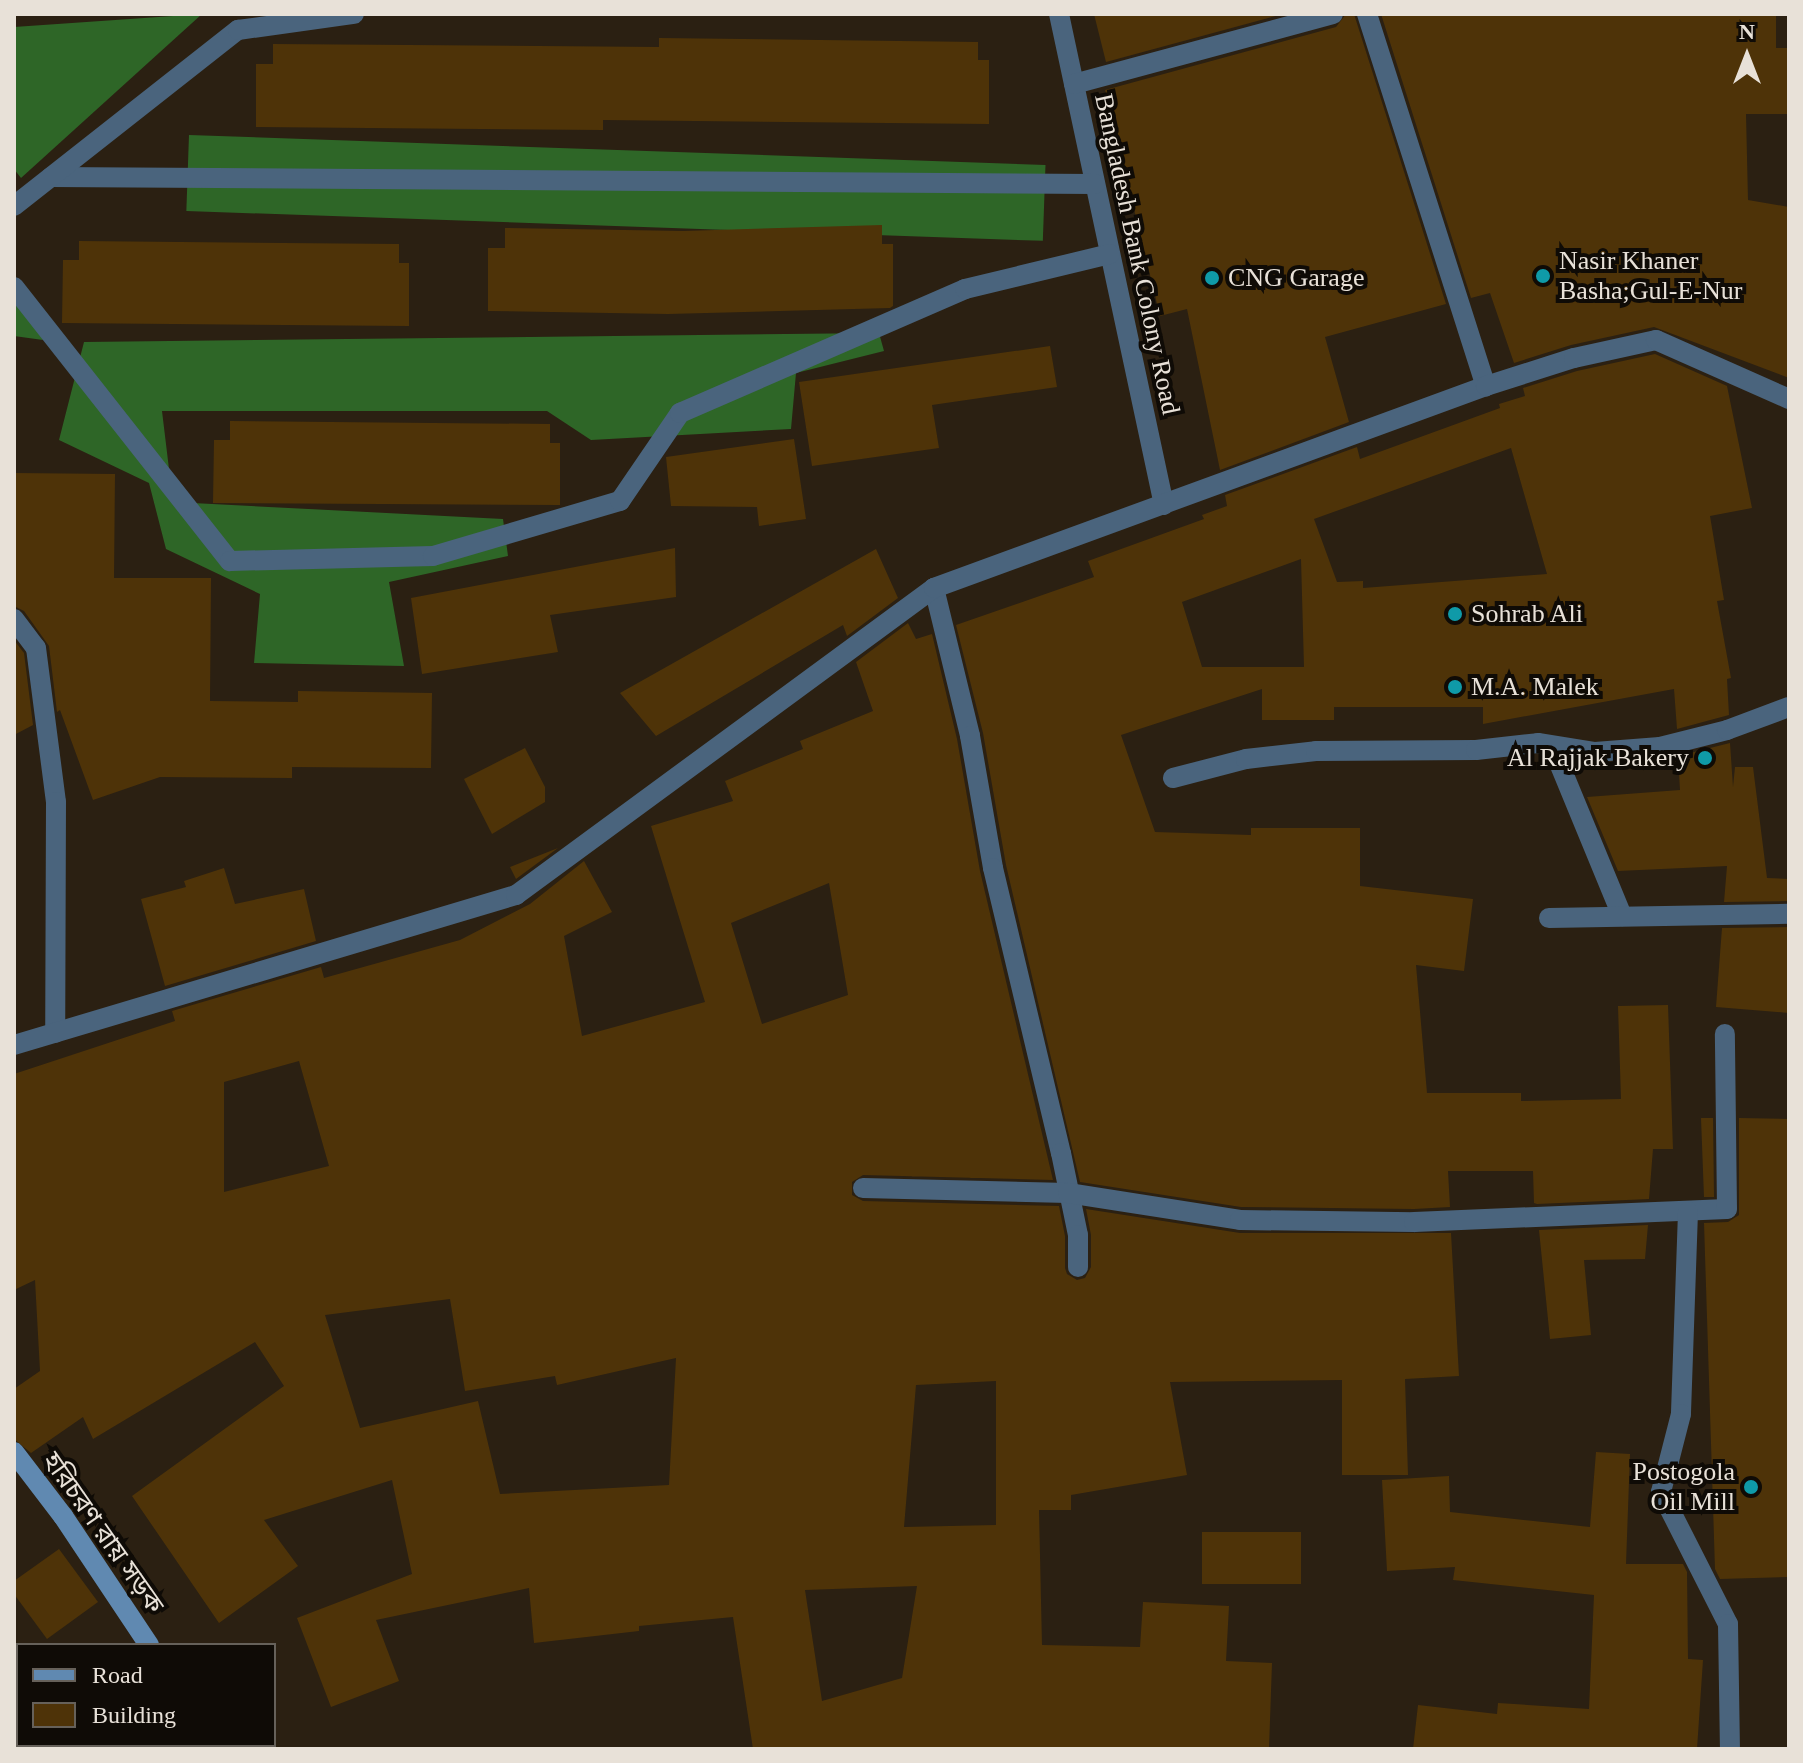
<!DOCTYPE html>
<meta charset="utf-8">
<style>
body{margin:0}
#map{position:relative;width:1803px;height:1763px;overflow:hidden;background:#2b2012;font-family:"Times New Roman","Noto Sans Bengali",serif}
div>[style]{position:absolute}
.forest>*{inset:0;background:#2e6627;transform-origin:0 0}
.building>*{inset:0;background:#4e3308;transform-origin:0 0}
.minor>*{height:20px;margin:-10px;padding:0 10px;transform-origin:10px;border-radius:10px;background:#4a647d}
.secondary>*{height:20px;margin:-10px;padding:0 10px;transform-origin:10px;border-radius:10px;background:#6089b1}
.dots>*{width:22px;height:22px;translate:-50% -50%;box-sizing:border-box;border:4px solid #0f0b06;border-radius:50%}
span{translate:-50% -50%;white-space:nowrap;text-align:center;line-height:1.15;-webkit-text-stroke:8px #0f0b06;paint-order:stroke}
.street-label{font-size:26px;color:#e8e1d8}
.poi-label{font-size:26px;color:#e8e1d8}
.left{translate:0 -50%;text-align:left}
.right{translate:-100% -50%;text-align:right}
.frame{position:absolute;inset:0;border:16px solid #e8e1d8;pointer-events:none}
.legend{position:absolute;left:16px;top:1643px;width:260px;height:104px;box-sizing:border-box;background:#0f0b06;border:2px solid #66615a;margin:0;padding:10px 14px;list-style:none;font-size:24px;color:#e8e1d8}
.legend li{display:flex;align-items:center;gap:16px;height:40px}
.legend b{width:40px;border:2px solid #66615a}
.north{position:absolute;left:1707px;top:16px;width:80px;height:80px;-webkit-text-stroke:6px #0f0b06;paint-order:stroke;rotate:0deg;font-size:22px;font-weight:700;line-height:32px;text-align:center;color:#e8e1d8}
.north::after{content:'';display:block;margin:auto;width:28px;height:36px;background:#e8e1d8;clip-path:polygon(50% 0,100% 100%,50% 72%,0 100%)}
</style>
<div id="map">
<div class="forest">
<div style="clip-path:polygon(202px 14px,21px 178px,14px 169px,14px 27px)"></div>
<div style="left:189px;top:135px;width:857px;height:76px;rotate:2deg"></div>
<div style="clip-path:polygon(14px 281px,17px 282px,43px 340px,14px 336px)"></div>
<div style="clip-path:polygon(879px 333px,884px 351px,796px 373px,791px 429px,591px 440px,547px 411px,162px 411px,173px 502px,503px 519px,508px 556px,389px 582px,404px 666px,254px 663px,260px 594px,166px 549px,149px 483px,59px 440px,84px 342px)"></div>
</div>
<div class="building">
<div style="clip-path:polygon(1094px 14px,1283px 14px,1106px 62px)"></div>
<div style="clip-path:polygon(1346px 14px,1354px 14px,1446px 304px,1325px 337px,1349px 422px,1220px 470px,1187px 309px,1160px 316px,1105px 90px,1336px 27px)"></div>
<div style="clip-path:polygon(1381px 14px,1776px 14px,1776px 48px,1789px 48px,1789px 114px,1746px 114px,1748px 200px,1789px 207px,1789px 378px,1654px 327px,1571px 345px,1514px 363px,1490px 293px,1471px 298px)"></div>
<div style="clip-path:polygon(659px 38px,978px 42px,978px 60px,989px 60px,989px 124px,603px 120px,603px 130px,256px 127px,256px 64px,273px 64px,273px 44px,659px 47px)"></div>
<div style="clip-path:polygon(882px 225px,882px 244px,893px 244px,893px 306px,890px 308px,668px 314px,488px 311px,488px 248px,505px 248px,505px 228px,683px 231px)"></div>
<div style="clip-path:polygon(79px 241px,399px 244px,399px 263px,409px 263px,409px 326px,62px 323px,63px 260px,79px 260px)"></div>
<div style="clip-path:polygon(1050px 346px,1057px 387px,932px 405px,939px 448px,812px 466px,799px 382px)"></div>
<div style="clip-path:polygon(evenodd,1655px 354px,1727px 386px,1752px 508px,1710px 516px,1724px 600px,1717px 601px,1731px 678px,1727px 679px,1729px 715px,1677px 729px,1674px 689px,1483px 724px,1483px 707px,1334px 707px,1334px 720px,1262px 720px,1262px 689px,1121px 735px,1155px 832px,1251px 835px,1251px 828px,1360px 828px,1360px 886px,1473px 899px,1464px 971px,1416px 965px,1427px 1093px,1521px 1093px,1521px 1101px,1621px 1099px,1618px 1006px,1668px 1005px,1673px 1149px,1653px 1149px,1649px 1199px,1537px 1204px,1534px 1203px,1533px 1171px,1448px 1171px,1450px 1207px,1414px 1209px,1241px 1207px,1080px 1182px,1006px 865px,983px 733px,956px 625px,1094px 577px,1088px 561px,1204px 519px,1202px 515px,1227px 506px,1225px 495px,1357px 447px,1360px 459px,1500px 408px,1499px 404px,1525px 396px,1523px 388px,1577px 371px,1655px 354px,1511px 448px,1547px 574px,1363px 588px,1363px 581px,1337px 582px,1314px 519px,1511px 448px,1655px 354px,1301px 559px,1304px 667px,1202px 667px,1182px 602px,1301px 559px)"></div>
<div style="clip-path:polygon(230px 421px,550px 424px,550px 443px,560px 443px,560px 505px,213px 503px,214px 440px,230px 440px)"></div>
<div style="clip-path:polygon(794px 439px,806px 519px,759px 526px,757px 507px,671px 506px,666px 457px)"></div>
<div style="clip-path:polygon(14px 473px,115px 474px,114px 578px,211px 578px,210px 701px,298px 702px,298px 691px,432px 693px,431px 768px,292px 767px,292px 778px,160px 777px,93px 800px,60px 710px,57px 712px,49px 646px,24px 611px,14px 606px)"></div>
<div style="clip-path:polygon(675px 548px,676px 597px,550px 615px,558px 652px,422px 674px,411px 598px)"></div>
<div style="clip-path:polygon(876px 549px,898px 598px,847px 636px,843px 625px,656px 736px,620px 693px)"></div>
<div style="clip-path:polygon(evenodd,908px 623px,916px 639px,932px 634px,957px 739px,980px 871px,1053px 1180px,863px 1175px,852px 1182px,852px 1195px,863px 1201px,1059px 1206px,1065px 1236px,1065px 1268px,1067px 1274px,1077px 1280px,1085px 1278px,1091px 1267px,1091px 1235px,1086px 1209px,1240px 1233px,1451px 1233px,1459px 1376px,1405px 1379px,1408px 1475px,1342px 1475px,1342px 1380px,1170px 1382px,1187px 1475px,1071px 1495px,1071px 1510px,1039px 1510px,1042px 1645px,1140px 1647px,1143px 1602px,1229px 1606px,1226px 1661px,1272px 1663px,1269px 1749px,753px 1749px,733px 1617px,639px 1626px,639px 1631px,534px 1643px,529px 1588px,376px 1620px,399px 1681px,331px 1707px,297px 1618px,412px 1574px,392px 1480px,264px 1520px,298px 1566px,219px 1623px,132px 1496px,284px 1386px,255px 1342px,93px 1439px,83px 1417px,31px 1453px,14px 1439px,14px 1389px,40px 1371px,35px 1280px,14px 1290px,14px 1074px,175px 1021px,172px 1011px,321px 967px,324px 978px,460px 940px,530px 904px,584px 861px,612px 912px,564px 936px,582px 1036px,705px 1002px,651px 826px,733px 801px,725px 781px,803px 749px,800px 741px,873px 711px,856px 662px,908px 623px,829px 883px,848px 995px,762px 1024px,731px 923px,829px 883px,908px 623px,299px 1061px,329px 1166px,224px 1192px,224px 1082px,299px 1061px,908px 623px,450px 1299px,465px 1391px,555px 1376px,557px 1385px,676px 1358px,669px 1485px,500px 1494px,478px 1401px,360px 1428px,325px 1315px,450px 1299px,908px 623px,996px 1381px,996px 1525px,904px 1527px,916px 1385px,996px 1381px,908px 623px,917px 1586px,902px 1678px,822px 1701px,805px 1590px,917px 1586px)"></div>
<div style="clip-path:polygon(14px 640px,24px 653px,33px 725px,14px 735px)"></div>
<div style="clip-path:polygon(1730px 743px,1733px 787px,1735px 767px,1753px 767px,1767px 878px,1789px 879px,1789px 901px,1724px 902px,1727px 866px,1618px 871px,1587px 797px,1680px 790px,1678px 756px)"></div>
<div style="clip-path:polygon(525px 748px,545px 787px,545px 802px,492px 834px,464px 779px)"></div>
<div style="clip-path:polygon(558px 848px,516px 879px,510px 867px)"></div>
<div style="clip-path:polygon(224px 868px,235px 904px,304px 889px,316px 941px,165px 986px,141px 899px,186px 887px,184px 881px)"></div>
<div style="clip-path:polygon(1789px 927px,1789px 1013px,1716px 1007px,1722px 928px)"></div>
<div style="clip-path:polygon(1701px 1118px,1713px 1118px,1714px 1197px,1704px 1197px)"></div>
<div style="clip-path:polygon(1739px 1118px,1789px 1119px,1789px 1577px,1720px 1579px,1715px 1569px,1704px 1223px,1728px 1222px,1739px 1215px)"></div>
<div style="clip-path:polygon(1648px 1225px,1645px 1259px,1584px 1260px,1591px 1335px,1550px 1339px,1539px 1230px)"></div>
<div style="clip-path:polygon(1596px 1452px,1630px 1454px,1626px 1564px,1683px 1564px,1687px 1572px,1688px 1659px,1703px 1660px,1697px 1749px,1413px 1749px,1418px 1705px,1497px 1714px,1498px 1703px,1589px 1709px,1594px 1595px,1453px 1580px,1455px 1567px,1387px 1571px,1382px 1480px,1449px 1476px,1450px 1512px,1590px 1527px)"></div>
<div style="left:1202px;top:1532px;width:99px;height:52px"></div>
<div style="clip-path:polygon(59px 1549px,98px 1602px,47px 1639px,14px 1594px,14px 1581px)"></div>
</div>
<div class="minor">
<div style="left:1059px;top:14px;width:502px;rotate:77.93deg"></div>
<div style="left:1367px;top:14px;width:391px;rotate:72.3deg"></div>
<div style="left:1074px;top:84px;width:268px;rotate:-15.1deg"></div>
<div style="left:51px;top:177px;width:1044px;rotate:0.38deg"></div>
<div style="left:14px;top:206px;width:285px;rotate:-38.2deg"></div>
<div style="left:238px;top:30px;width:117px;rotate:-7.9deg"></div>
<div style="left:14px;top:287px;width:349px;rotate:51.8deg"></div>
<div style="left:230px;top:561px;width:203px;rotate:-1.4deg"></div>
<div style="left:433px;top:556px;width:195px;rotate:-16.4deg"></div>
<div style="left:620px;top:501px;width:107px;rotate:-55.7deg"></div>
<div style="left:680px;top:413px;width:311px;rotate:-23.5deg"></div>
<div style="left:965px;top:289px;width:149px;rotate:-13.6deg"></div>
<div style="left:934px;top:588px;width:152px;rotate:76.3deg"></div>
<div style="left:970px;top:736px;width:134px;rotate:80.1deg"></div>
<div style="left:993px;top:868px;width:293px;rotate:76.6deg"></div>
<div style="left:1061px;top:1153px;width:84px;rotate:78.3deg"></div>
<div style="left:1078px;top:1235px;width:32px;rotate:90deg"></div>
<div style="left:14px;top:619px;width:36px;rotate:53deg"></div>
<div style="left:36px;top:648px;width:155px;rotate:82.6deg"></div>
<div style="left:56px;top:802px;width:231px;rotate:90.2deg"></div>
<div style="left:1552px;top:746px;width:184px;rotate:67.6deg"></div>
<div style="left:1173px;top:778px;width:75px;rotate:-14.6deg"></div>
<div style="left:1246px;top:759px;width:70px;rotate:-6.5deg"></div>
<div style="left:1316px;top:751px;width:160px;rotate:-0.4deg"></div>
<div style="left:1476px;top:750px;width:62px;rotate:-6.4deg"></div>
<div style="left:1538px;top:743px;width:58px;rotate:9deg"></div>
<div style="left:1595px;top:752px;width:65px;rotate:-4.4deg"></div>
<div style="left:1660px;top:747px;width:69px;rotate:-14.2deg"></div>
<div style="left:1727px;top:730px;width:66px;rotate:-20.4deg"></div>
<div style="left:1549px;top:918px;width:240px;rotate:-1deg"></div>
<div style="left:14px;top:1045px;width:524px;rotate:-16.64deg"></div>
<div style="left:516px;top:895px;width:519px;rotate:-36.3deg"></div>
<div style="left:934px;top:588px;width:588px;rotate:-20.1deg"></div>
<div style="left:1486px;top:386px;width:92px;rotate:-17.7deg"></div>
<div style="left:1574px;top:358px;width:84px;rotate:-12.4deg"></div>
<div style="left:1656px;top:340px;width:145px;rotate:23.9deg"></div>
<div style="left:863px;top:1188px;width:205px;rotate:1.4deg"></div>
<div style="left:1068px;top:1193px;width:174px;rotate:8.9deg"></div>
<div style="left:1240px;top:1220px;width:174px;rotate:0.7deg"></div>
<div style="left:1414px;top:1222px;width:313px;rotate:-2.4deg"></div>
<div style="left:1727px;top:1209px;width:175px;rotate:-90.7deg"></div>
<div style="left:1688px;top:1212px;width:202px;rotate:92deg"></div>
<div style="left:1681px;top:1414px;width:81px;rotate:104.4deg"></div>
<div style="left:1661px;top:1492px;width:148px;rotate:63.1deg"></div>
<div style="left:1728px;top:1624px;width:125px;rotate:89.1deg"></div>
</div>
<div class="secondary">
<div style="left:14px;top:1452px;width:81px;rotate:52.6deg"></div>
<div style="left:63px;top:1516px;width:155px;rotate:56.3deg"></div>
<div style="left:214px;top:1745px;width:4px;rotate:63deg"></div>
</div>
<div class="dots">
<div style="left:1543px;top:276px;background:#0f9aa8"></div>
<div style="left:1212px;top:278px;background:#0f9aa8"></div>
<div style="left:1455px;top:614px;background:#0f9aa8"></div>
<div style="left:1455px;top:687px;background:#0f9aa8"></div>
<div style="left:1705px;top:758px;background:#0f9aa8"></div>
<div style="left:1751px;top:1487px;background:#0f9aa8"></div>
</div>
<div class="street-label">
<span style="left:1137px;top:254px;rotate:78deg">Bangladesh Bank Colony Road</span>
<span style="left:103px;top:1533px;rotate:55deg">হরিচরণ রায় সড়ক</span>
</div>
<div class="poi-label">
<span class="left" style="left:1559px;top:276px">Nasir Khaner<br>Basha;Gul-E-Nur</span>
<span class="left" style="left:1228px;top:278px">CNG Garage</span>
<span class="left" style="left:1471px;top:614px">Sohrab Ali</span>
<span class="left" style="left:1471px;top:687px">M.A. Malek</span>
<span class="right" style="left:1689px;top:758px">Al Rajjak Bakery</span>
<span class="right" style="left:1735px;top:1487px">Postogola<br>Oil Mill</span>
</div>
<div class="frame"></div>
<ul class="legend">
<li><b style="height:10px;background:#6089b1"></b>Road</li>
<li><b style="height:22px;background:#4e3308"></b>Building</li>
</ul>
<div class="north">N</div>
</div>
